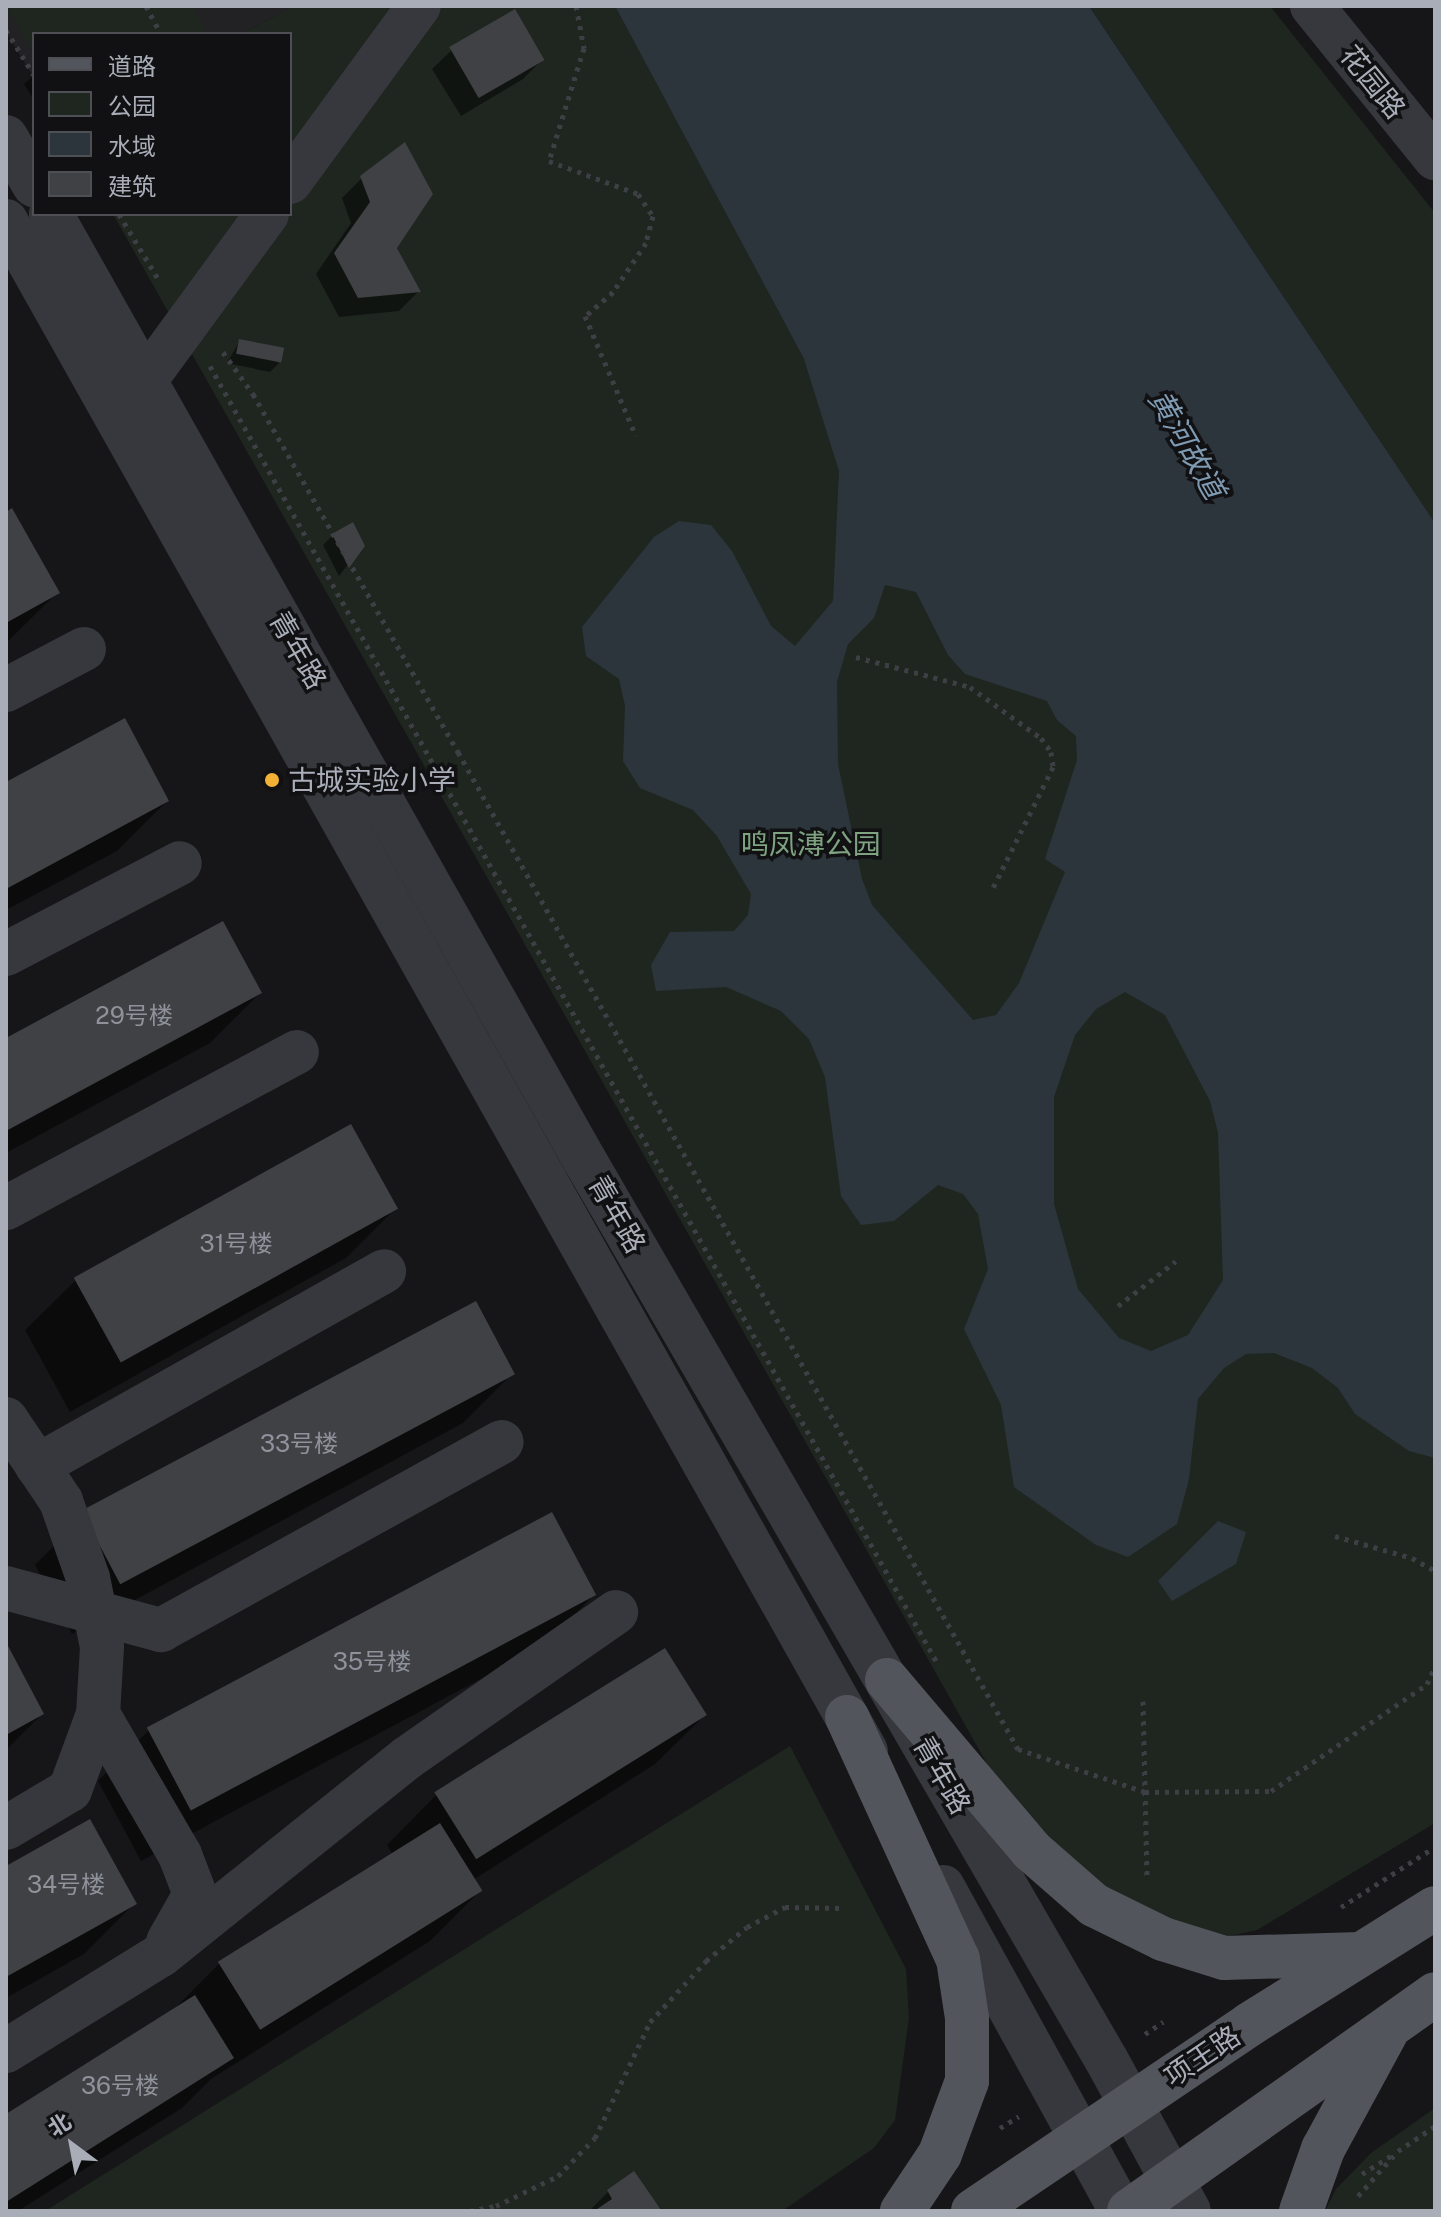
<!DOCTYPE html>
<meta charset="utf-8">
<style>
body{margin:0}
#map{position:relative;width:1441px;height:2217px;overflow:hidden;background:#161618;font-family:"Public Sans","Noto Sans SC",sans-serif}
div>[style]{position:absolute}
.built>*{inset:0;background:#222225}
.green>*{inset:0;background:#1e261f}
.water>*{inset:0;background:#2c353c}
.shadow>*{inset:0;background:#0007}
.building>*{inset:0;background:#404145;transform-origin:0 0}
.path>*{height:5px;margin-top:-2.5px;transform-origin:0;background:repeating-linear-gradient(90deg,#3d3f44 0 4px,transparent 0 10px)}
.minor>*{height:44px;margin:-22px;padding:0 22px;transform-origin:22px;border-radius:22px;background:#37383d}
.major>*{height:44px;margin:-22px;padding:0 22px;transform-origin:22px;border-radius:22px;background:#53555c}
.dots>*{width:22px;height:22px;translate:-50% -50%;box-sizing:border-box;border:4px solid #111113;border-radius:50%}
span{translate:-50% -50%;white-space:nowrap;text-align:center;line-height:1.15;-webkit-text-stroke:7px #111113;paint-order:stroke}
.number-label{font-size:24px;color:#8e929b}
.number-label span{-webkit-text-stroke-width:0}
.street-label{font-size:28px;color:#a8adb8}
.poi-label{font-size:28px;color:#a8adb8}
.left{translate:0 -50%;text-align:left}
.park-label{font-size:28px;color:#7fa381}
.water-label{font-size:30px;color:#7f9bb3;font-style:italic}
.frame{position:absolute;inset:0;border:8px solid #a8adb8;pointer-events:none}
.legend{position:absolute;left:32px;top:32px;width:260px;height:184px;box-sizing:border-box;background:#111113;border:2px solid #4d4f55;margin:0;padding:10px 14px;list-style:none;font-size:24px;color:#a8adb8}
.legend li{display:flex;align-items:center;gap:16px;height:40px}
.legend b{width:40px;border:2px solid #4d4f55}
.north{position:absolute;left:32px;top:2105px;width:80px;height:80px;-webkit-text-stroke:6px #111113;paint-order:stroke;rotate:328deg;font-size:22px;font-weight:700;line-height:32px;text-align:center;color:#a8adb8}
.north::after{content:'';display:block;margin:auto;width:28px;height:36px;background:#a8adb8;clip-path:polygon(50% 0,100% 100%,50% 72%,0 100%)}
</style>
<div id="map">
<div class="built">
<div style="clip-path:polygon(6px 6px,293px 6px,242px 34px,34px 34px,34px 78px,6px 32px)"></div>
</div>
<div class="green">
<div style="clip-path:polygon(6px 6px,192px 6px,207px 34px,34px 34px,34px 53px)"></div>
<div style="clip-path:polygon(293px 6px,615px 6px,804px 359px,1091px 717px,1435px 1440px,1435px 1823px,1257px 1930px,1224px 1937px,1147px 1923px,1021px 1824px,113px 214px,290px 214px,290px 34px,242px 34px)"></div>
<div style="clip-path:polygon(1089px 6px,1270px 6px,1435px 213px,1435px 523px)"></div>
<div style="clip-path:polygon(790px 1746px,906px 1969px,909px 2018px,895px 2120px,874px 2148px,782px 2211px,45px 2211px)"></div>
<div style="clip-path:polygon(1435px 2108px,1435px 2211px,1325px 2211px,1336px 2189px,1371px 2153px)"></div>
</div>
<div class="water">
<div style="clip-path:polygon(evenodd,615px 6px,1089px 6px,1435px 523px,1435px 1458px,1409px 1451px,1355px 1414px,1338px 1388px,1312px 1368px,1274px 1353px,1246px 1354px,1224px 1368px,1198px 1399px,1189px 1479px,1177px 1524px,1128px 1557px,1096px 1545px,1014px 1487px,1001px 1405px,964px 1329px,988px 1269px,978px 1214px,963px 1194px,938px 1185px,894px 1221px,861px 1225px,841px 1196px,825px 1077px,809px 1039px,781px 1011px,726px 987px,656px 991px,651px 965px,670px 932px,734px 931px,748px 915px,751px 894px,717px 836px,693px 810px,640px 788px,623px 761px,625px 706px,619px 679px,586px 656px,582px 627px,654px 537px,679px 521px,711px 525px,732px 551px,771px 626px,795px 646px,833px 601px,839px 471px,804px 359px,615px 6px,885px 585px,916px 592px,948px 655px,965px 674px,1047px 701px,1057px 720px,1076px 736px,1077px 760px,1045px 859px,1065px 872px,1019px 983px,996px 1015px,973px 1020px,872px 905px,862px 879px,838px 764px,837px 682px,848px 644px,874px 618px,885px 585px,615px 6px,1125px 992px,1165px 1015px,1210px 1101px,1218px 1133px,1223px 1280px,1188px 1335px,1151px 1351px,1119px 1338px,1078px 1289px,1054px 1204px,1054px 1097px,1075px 1035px,1096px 1009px,1125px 992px)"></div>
<div style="clip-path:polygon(1218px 1521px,1246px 1532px,1236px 1564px,1172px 1601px,1158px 1581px)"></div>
</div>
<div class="shadow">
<div style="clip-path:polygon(452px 50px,542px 60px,523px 79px,461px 116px,432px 69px)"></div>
<div style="clip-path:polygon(34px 75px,34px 100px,24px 84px)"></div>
<div style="clip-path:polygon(362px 178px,419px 291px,399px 311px,339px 317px,316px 274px,351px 223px,342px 198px)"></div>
<div style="clip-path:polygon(239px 342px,279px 363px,270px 372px,227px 363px)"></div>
<div style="clip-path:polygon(6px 514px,57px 593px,6px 643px)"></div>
<div style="clip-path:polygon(333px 535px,362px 546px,339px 576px,323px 545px)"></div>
<div style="clip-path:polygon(6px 784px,167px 801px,117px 851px,6px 910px)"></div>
<div style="clip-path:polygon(260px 993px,210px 1043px,6px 1153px,6px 1040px)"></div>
<div style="clip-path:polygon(350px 1126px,396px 1208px,346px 1258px,70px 1412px,25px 1330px,75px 1281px)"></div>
<div style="clip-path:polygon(513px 1373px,463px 1423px,72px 1634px,35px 1565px,84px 1515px)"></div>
<div style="clip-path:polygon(594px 1595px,544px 1645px,141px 1861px,98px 1781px,148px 1731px)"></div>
<div style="clip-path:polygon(6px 1646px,42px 1714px,6px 1750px)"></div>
<div style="clip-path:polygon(705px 1715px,655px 1764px,473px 1880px,480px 1891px,430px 1941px,211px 2079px,182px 2108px,18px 2211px,6px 2211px,6px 2116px,170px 2013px,219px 1964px,393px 1855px,387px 1845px,436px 1795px)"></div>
<div style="clip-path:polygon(6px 1868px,134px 1904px,84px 1954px,6px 1998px)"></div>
<div style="clip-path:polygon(634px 2174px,663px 2211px,589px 2211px,608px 2192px)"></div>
</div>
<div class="building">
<div style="left:515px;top:9px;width:59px;height:76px;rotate:60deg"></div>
<div style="clip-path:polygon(405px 142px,433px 194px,397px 248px,421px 292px,358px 298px,334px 253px,370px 202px,360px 176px)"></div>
<div style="left:239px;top:339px;width:46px;height:15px;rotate:11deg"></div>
<div style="clip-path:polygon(12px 508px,60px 593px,6px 623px,6px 512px)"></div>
<div style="clip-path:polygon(353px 522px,365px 546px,349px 568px,332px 534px)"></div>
<div style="clip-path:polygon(125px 718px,169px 801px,6px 889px,6px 782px)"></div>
<div style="clip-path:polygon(223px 921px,262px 993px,6px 1131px,6px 1038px)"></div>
<div style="left:351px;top:1124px;width:97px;height:317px;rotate:61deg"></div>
<div style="left:476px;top:1301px;width:83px;height:447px;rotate:62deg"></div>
<div style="left:552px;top:1512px;width:94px;height:459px;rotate:62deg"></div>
<div style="clip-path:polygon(6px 1642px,44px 1714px,6px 1735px)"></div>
<div style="left:665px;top:1648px;width:79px;height:272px;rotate:58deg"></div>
<div style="clip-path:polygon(90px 1819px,137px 1904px,6px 1977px,6px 1866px)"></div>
<div style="left:440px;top:1823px;width:80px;height:262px;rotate:58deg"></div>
<div style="clip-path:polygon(195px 1995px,234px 2058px,6px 2202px,6px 2114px)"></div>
<div style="clip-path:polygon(634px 2171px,662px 2211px,594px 2211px,612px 2199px,607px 2190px)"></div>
</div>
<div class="path">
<div style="left:146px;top:6px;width:32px;rotate:62deg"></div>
<div style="left:576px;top:6px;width:43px;rotate:79.2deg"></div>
<div style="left:584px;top:48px;width:118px;rotate:107.2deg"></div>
<div style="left:549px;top:161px;width:95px;rotate:20.3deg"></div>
<div style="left:638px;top:194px;width:27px;rotate:56deg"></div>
<div style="left:653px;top:216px;width:28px;rotate:105deg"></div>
<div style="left:646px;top:243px;width:59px;rotate:124deg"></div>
<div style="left:613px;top:292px;width:37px;rotate:139deg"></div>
<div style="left:585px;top:316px;width:130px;rotate:67deg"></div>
<div style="left:6px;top:30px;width:53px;rotate:58.1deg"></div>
<div style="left:119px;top:214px;width:79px;rotate:58.9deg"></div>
<div style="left:223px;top:352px;width:52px;rotate:54.5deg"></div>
<div style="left:253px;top:394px;width:413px;rotate:60.2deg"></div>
<div style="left:458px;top:752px;width:1144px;rotate:60.68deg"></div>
<div style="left:1018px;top:1749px;width:134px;rotate:18.7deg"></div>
<div style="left:1145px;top:1792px;width:126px;rotate:-0.5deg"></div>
<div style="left:1271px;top:1791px;width:189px;rotate:-34.4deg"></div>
<div style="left:1427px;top:1684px;width:19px;rotate:-65deg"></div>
<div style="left:210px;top:366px;width:1490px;rotate:60.72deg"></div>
<div style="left:856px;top:657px;width:118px;rotate:14.7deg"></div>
<div style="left:970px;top:687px;width:87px;rotate:35.7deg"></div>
<div style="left:1041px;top:738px;width:17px;rotate:54deg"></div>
<div style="left:1051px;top:752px;width:15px;rotate:82deg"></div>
<div style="left:1053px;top:767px;width:135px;rotate:116.4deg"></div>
<div style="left:1118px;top:1306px;width:73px;rotate:-37.8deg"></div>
<div style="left:1335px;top:1536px;width:80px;rotate:15.9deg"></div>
<div style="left:1412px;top:1558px;width:26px;rotate:29deg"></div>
<div style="left:1143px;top:1701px;width:179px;rotate:88.7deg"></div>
<div style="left:1341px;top:1907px;width:112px;rotate:-32.6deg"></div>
<div style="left:1145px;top:2034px;width:22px;rotate:-34deg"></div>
<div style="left:1000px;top:2128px;width:22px;rotate:-32deg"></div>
<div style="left:1362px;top:2174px;width:34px;rotate:-32deg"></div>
<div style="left:1358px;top:2196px;width:60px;rotate:-48.4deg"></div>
<div style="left:1398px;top:2151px;width:45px;rotate:-34deg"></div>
<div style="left:470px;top:2211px;width:26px;rotate:-11deg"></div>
<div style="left:496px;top:2206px;width:69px;rotate:-25.8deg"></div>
<div style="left:558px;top:2176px;width:53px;rotate:-45.8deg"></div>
<div style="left:595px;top:2138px;width:128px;rotate:-64.6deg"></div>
<div style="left:650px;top:2022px;width:83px;rotate:-47.4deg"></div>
<div style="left:706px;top:1961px;width:53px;rotate:-39.7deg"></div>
<div style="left:747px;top:1927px;width:43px;rotate:-27.8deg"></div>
<div style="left:785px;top:1907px;width:60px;rotate:1deg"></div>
</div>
<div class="minor">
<div style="left:1312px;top:6px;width:196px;rotate:51deg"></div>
<div style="left:6px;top:137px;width:56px;rotate:59.7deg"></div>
<div style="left:290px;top:182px;width:218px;rotate:-53.8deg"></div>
<div style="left:51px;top:214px;width:1085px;rotate:60.58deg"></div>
<div style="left:584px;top:1159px;width:1040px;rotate:59.89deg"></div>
<div style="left:1106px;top:2059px;width:173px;rotate:61.4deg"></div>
<div style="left:6px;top:221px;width:1755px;rotate:60.66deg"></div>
<div style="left:147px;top:378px;width:203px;rotate:-53.8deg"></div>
<div style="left:6px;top:690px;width:88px;rotate:-27.7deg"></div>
<div style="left:6px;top:954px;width:196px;rotate:-27.6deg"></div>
<div style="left:6px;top:1208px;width:330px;rotate:-28.2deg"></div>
<div style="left:6px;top:1419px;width:99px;rotate:56.1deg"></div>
<div style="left:61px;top:1501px;width:82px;rotate:70.7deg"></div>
<div style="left:88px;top:1578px;width:70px;rotate:78.5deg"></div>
<div style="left:102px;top:1647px;width:67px;rotate:93.4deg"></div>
<div style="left:98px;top:1714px;width:81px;rotate:110.2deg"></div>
<div style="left:70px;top:1790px;width:74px;rotate:149.3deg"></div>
<div style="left:37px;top:1466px;width:398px;rotate:-29.3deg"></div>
<div style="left:6px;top:1588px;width:161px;rotate:15.2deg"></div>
<div style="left:161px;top:1630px;width:389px;rotate:-28.9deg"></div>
<div style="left:98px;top:1714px;width:163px;rotate:59.8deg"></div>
<div style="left:180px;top:1855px;width:42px;rotate:69deg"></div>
<div style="left:195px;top:1894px;width:55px;rotate:119.4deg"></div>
<div style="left:943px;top:1887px;width:370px;rotate:61.2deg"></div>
<div style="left:6px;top:2051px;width:182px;rotate:-31.8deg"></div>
<div style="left:161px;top:1955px;width:315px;rotate:-38.7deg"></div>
<div style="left:407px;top:1758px;width:255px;rotate:-34.9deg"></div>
</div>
<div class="major">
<div style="left:887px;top:1680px;width:223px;rotate:49.7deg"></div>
<div style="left:1031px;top:1850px;width:84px;rotate:41.1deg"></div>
<div style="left:1094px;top:1905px;width:77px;rotate:26.2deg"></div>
<div style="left:1163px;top:1939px;width:64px;rotate:17.3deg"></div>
<div style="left:1224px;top:1958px;width:136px;rotate:-1.7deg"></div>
<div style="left:847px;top:1717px;width:266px;rotate:65.4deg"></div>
<div style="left:958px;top:1959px;width:60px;rotate:81.3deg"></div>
<div style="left:967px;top:2018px;width:63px;rotate:90deg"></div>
<div style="left:967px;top:2081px;width:78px;rotate:110.3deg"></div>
<div style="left:940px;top:2154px;width:69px;rotate:123.7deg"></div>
<div style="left:973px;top:2211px;width:334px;rotate:-34deg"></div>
<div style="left:1250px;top:2024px;width:218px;rotate:-32.1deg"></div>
<div style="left:1129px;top:2211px;width:375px;rotate:-35.3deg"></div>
<div style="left:1301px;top:2211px;width:66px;rotate:-70.5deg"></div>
<div style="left:1323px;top:2149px;width:132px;rotate:-61.5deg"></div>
</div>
<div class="dots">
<div style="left:272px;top:780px;background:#f2b134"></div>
</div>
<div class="number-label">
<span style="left:134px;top:1016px">29号楼</span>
<span style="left:236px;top:1244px">31号楼</span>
<span style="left:299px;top:1444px">33号楼</span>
<span style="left:372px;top:1662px">35号楼</span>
<span style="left:66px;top:1885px">34号楼</span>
<span style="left:120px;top:2086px">36号楼</span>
</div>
<div class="street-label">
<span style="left:1373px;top:82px;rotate:51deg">花园路</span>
<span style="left:298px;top:650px;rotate:60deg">青年路</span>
<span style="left:617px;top:1214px;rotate:60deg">青年路</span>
<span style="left:942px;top:1775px;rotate:60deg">青年路</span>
<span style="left:1202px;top:2056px;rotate:-34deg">项王路</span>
</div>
<div class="poi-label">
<span class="left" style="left:288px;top:780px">古城实验小学</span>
</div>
<div class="park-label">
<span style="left:811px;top:844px">鸣凤溥公园</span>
</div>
<div class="water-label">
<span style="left:1187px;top:444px;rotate:60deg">黄河故道</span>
</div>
<div class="frame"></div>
<ul class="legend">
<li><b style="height:10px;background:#53555c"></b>道路</li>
<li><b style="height:22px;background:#1e261f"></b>公园</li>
<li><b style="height:22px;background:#2c353c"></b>水域</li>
<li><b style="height:22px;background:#404145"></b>建筑</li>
</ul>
<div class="north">北</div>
</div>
